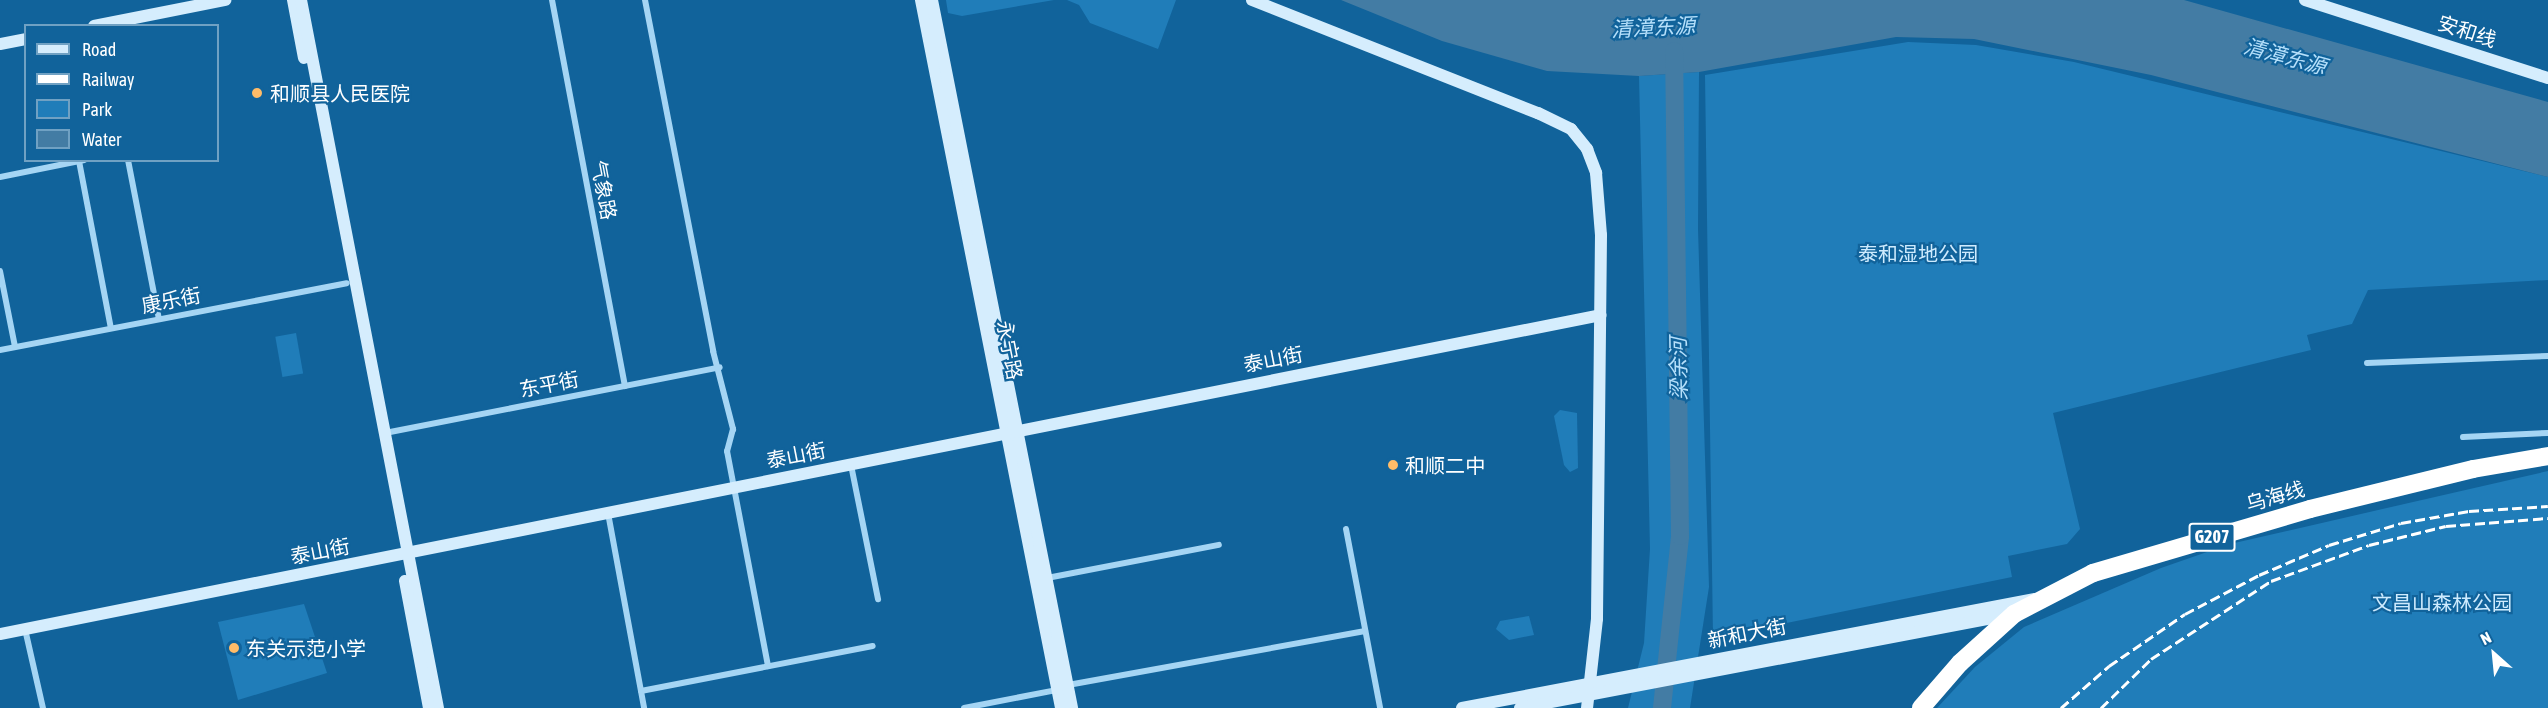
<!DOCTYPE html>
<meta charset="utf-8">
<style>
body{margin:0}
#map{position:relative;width:2548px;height:708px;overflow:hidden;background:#11639b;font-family:"Asap Condensed","Noto Sans SC",sans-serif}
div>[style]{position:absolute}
.green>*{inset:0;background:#207db9;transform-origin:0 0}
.water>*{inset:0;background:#437ca4}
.river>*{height:18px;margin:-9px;padding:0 9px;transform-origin:9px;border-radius:9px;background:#437ca4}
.street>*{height:6px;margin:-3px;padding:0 3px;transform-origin:3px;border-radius:3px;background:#a5d5f4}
.secondary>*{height:12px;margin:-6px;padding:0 6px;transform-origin:6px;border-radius:6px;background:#d5edfd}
.highway>*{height:18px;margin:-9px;padding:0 9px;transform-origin:9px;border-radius:9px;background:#fff}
.rail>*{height:3px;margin-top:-1.5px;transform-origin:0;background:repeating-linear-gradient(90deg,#fff 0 10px,transparent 0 14.5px)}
.dots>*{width:16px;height:16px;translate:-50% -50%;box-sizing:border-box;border:3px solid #11639b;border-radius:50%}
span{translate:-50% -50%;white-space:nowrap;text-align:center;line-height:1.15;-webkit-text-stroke:4.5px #11639b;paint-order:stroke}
.shield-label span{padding:2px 4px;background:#11639b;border:2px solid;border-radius:4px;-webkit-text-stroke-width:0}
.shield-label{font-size:18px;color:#fff;font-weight:700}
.street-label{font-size:20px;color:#fff}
.poi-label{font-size:20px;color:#fff}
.left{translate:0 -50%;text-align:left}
.park-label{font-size:20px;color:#ceebfe}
.water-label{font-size:21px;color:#b6e0fb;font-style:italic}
.legend{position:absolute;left:24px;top:24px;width:195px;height:138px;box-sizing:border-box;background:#11639b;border:2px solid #70a1c3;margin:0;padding:8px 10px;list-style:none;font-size:18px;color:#fff}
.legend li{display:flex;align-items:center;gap:12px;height:30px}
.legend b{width:30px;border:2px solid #70a1c3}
.north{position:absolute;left:2464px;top:624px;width:60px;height:60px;-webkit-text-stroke:4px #11639b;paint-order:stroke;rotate:333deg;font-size:16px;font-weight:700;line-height:24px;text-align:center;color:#fff}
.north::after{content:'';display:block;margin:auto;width:21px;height:27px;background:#fff;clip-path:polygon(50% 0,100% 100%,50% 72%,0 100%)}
</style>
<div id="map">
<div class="green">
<div style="clip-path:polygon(946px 0,1054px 0,962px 16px,948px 13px)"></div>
<div style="clip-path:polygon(1067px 0,1176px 0,1158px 49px,1090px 23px,1079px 5px)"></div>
<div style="clip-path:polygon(1908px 42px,1976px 45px,2074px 62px,2548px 177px,2548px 280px,2368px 290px,2352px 324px,2307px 335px,2311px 350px,2053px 413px,2080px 529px,2067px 544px,2008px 556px,2012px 577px,1713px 638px,1705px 75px)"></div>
<div style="clip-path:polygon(1699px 72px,1698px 229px,1709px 587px,1690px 708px,1628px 708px,1644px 643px,1650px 549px,1639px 76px)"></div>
<div style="left:296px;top:333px;width:41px;height:21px;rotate:80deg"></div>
<div style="clip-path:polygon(1560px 410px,1577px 413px,1578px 468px,1570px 472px,1564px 465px,1554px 416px)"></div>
<div style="clip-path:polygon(2548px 471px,2548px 708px,1937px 708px,1975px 667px,2024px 627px,2161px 568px,2230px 544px)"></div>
<div style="clip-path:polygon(304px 604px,327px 673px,238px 700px,218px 622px)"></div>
<div style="clip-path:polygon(1529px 616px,1534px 635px,1509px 640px,1496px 629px,1500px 621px)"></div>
</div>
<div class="water">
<div style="clip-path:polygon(1341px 0,2184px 0,2548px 102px,2548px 177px,2151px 75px,1974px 39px,1896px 37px,1699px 72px,1639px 76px,1547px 71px,1442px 41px)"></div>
</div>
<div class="river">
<div style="left:1662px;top:708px;width:173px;rotate:-84deg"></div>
<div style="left:1680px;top:536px;width:485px;rotate:-90.7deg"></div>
</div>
<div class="street">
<div style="left:552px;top:0;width:393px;rotate:79.3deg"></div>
<div style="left:645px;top:0;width:358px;rotate:79deg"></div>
<div style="left:713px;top:351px;width:81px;rotate:75.6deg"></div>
<div style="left:733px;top:429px;width:23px;rotate:105deg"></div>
<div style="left:727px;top:451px;width:219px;rotate:79.2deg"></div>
<div style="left:128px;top:160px;width:162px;rotate:79deg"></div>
<div style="left:79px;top:161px;width:170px;rotate:79.2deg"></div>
<div style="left:0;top:177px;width:86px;rotate:-11.4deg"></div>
<div style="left:0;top:271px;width:77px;rotate:78.8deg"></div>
<div style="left:0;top:350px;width:353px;rotate:-10.9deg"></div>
<div style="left:2367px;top:363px;width:181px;rotate:-2.2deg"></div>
<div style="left:385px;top:433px;width:341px;rotate:-11.1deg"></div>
<div style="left:2463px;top:437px;width:85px;rotate:-2.7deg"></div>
<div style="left:851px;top:465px;width:137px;rotate:78.6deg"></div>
<div style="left:608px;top:513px;width:198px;rotate:79.5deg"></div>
<div style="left:1346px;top:529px;width:182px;rotate:79.2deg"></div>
<div style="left:1047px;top:578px;width:175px;rotate:-10.9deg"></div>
<div style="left:25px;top:629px;width:81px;rotate:77.2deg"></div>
<div style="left:1068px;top:685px;width:302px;rotate:-10.3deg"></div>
<div style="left:641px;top:691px;width:236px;rotate:-11deg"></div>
<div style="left:964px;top:708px;width:95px;rotate:-11deg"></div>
</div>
<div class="secondary">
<div style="left:293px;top:0;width:59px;rotate:79.3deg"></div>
<div style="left:301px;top:0;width:721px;rotate:79.05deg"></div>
<div style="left:921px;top:0;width:722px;rotate:78.81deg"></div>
<div style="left:932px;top:0;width:722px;rotate:78.81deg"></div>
<div style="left:1252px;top:0;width:308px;rotate:21.6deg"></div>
<div style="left:1538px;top:113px;width:37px;rotate:26deg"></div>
<div style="left:1571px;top:129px;width:26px;rotate:51deg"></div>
<div style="left:1587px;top:149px;width:26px;rotate:69deg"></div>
<div style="left:1596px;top:173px;width:62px;rotate:85.4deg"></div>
<div style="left:1601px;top:235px;width:384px;rotate:90.6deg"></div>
<div style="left:1597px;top:619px;width:90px;rotate:96.4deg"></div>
<div style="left:2305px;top:0;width:255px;rotate:17.8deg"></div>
<div style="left:94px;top:26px;width:134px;rotate:-11.2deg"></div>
<div style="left:0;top:44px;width:26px;rotate:-11deg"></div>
<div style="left:405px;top:581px;width:129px;rotate:79.3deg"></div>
<div style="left:0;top:634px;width:1632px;rotate:-11.27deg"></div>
<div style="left:1462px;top:708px;width:582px;rotate:-10.79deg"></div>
<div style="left:1520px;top:708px;width:502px;rotate:-10.79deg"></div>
</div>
<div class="highway">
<div style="left:1921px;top:708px;width:60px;rotate:-49.1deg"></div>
<div style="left:1960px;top:663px;width:73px;rotate:-42.2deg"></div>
<div style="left:2014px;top:614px;width:89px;rotate:-27.4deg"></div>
<div style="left:2093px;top:573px;width:226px;rotate:-16.4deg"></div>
<div style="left:2310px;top:509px;width:168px;rotate:-13.8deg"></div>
<div style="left:2473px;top:469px;width:76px;rotate:-9.8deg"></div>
</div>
<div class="rail">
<div style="left:2061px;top:708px;width:64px;rotate:-41.2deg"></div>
<div style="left:2109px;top:666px;width:92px;rotate:-34.4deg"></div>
<div style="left:2185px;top:614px;width:84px;rotate:-27.8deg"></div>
<div style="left:2259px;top:575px;width:76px;rotate:-23.2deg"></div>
<div style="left:2329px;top:545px;width:75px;rotate:-17deg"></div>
<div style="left:2401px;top:523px;width:69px;rotate:-10deg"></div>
<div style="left:2469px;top:511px;width:79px;rotate:-3.6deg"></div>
<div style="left:2101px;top:708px;width:70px;rotate:-44.4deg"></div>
<div style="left:2151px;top:659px;width:143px;rotate:-33deg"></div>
<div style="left:2271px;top:581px;width:104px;rotate:-20.2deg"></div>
<div style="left:2369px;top:545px;width:79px;rotate:-13.9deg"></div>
<div style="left:2446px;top:526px;width:102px;rotate:-4.5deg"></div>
</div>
<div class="dots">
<div style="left:257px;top:93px;background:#ffbc68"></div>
<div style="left:1393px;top:465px;background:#ffbc68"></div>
<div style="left:234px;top:648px;background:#ffbc68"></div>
</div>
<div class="shield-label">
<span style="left:2212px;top:537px">G207</span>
</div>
<div class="street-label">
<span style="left:2467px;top:31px;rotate:18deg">安和线</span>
<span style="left:604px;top:190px;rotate:79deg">气象路</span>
<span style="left:171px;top:300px;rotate:-11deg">康乐街</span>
<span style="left:1010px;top:350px;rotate:79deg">永宁路</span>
<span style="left:1273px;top:359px;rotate:-11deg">泰山街</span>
<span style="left:549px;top:384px;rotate:-11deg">东平街</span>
<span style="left:796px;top:455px;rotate:-11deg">泰山街</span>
<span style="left:2275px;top:496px;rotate:-16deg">乌海线</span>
<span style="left:320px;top:551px;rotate:-11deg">泰山街</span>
<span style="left:1747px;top:633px;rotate:-11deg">新和大街</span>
</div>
<div class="poi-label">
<span class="left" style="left:270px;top:93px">和顺县人民医院</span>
<span class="left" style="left:1405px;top:465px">和顺二中</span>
<span class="left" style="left:246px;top:648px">东关示范小学</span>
</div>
<div class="park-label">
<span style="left:1918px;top:253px">泰和湿地公园</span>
<span style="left:2442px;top:602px">文昌山森林公园</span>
</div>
<div class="water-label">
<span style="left:1653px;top:27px;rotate:-3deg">清漳东源</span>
<span style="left:2285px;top:56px;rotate:15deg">清漳东源</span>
<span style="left:1678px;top:369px;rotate:-91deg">梁余河</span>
</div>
<ul class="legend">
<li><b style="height:8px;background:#d5edfd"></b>Road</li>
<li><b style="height:8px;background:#fff"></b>Railway</li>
<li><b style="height:16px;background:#207db9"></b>Park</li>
<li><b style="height:16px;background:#437ca4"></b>Water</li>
</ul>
<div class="north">N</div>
</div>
